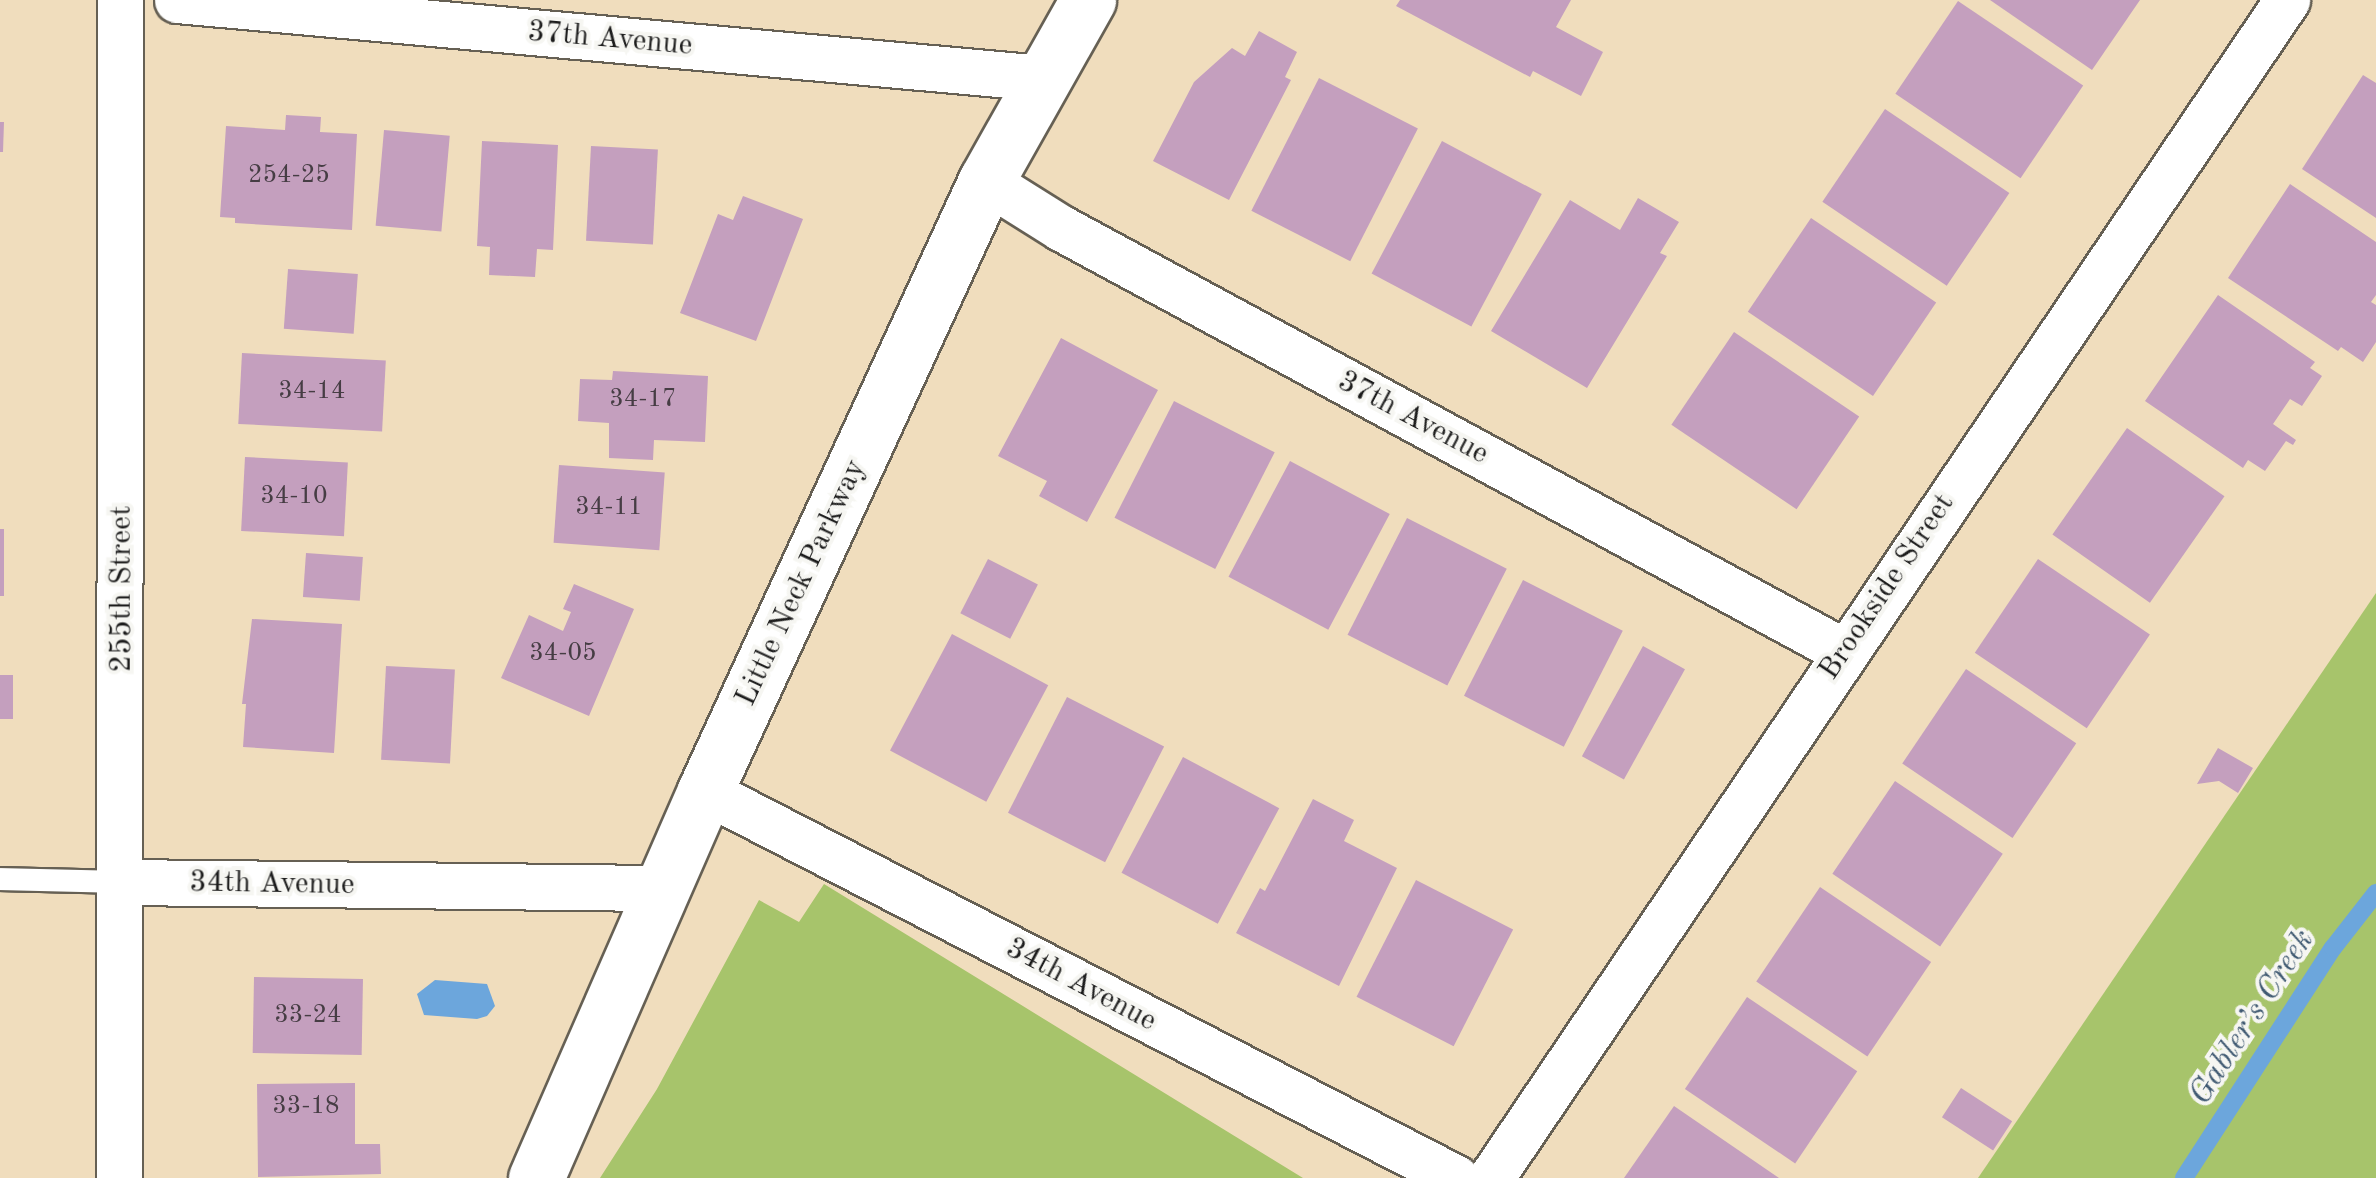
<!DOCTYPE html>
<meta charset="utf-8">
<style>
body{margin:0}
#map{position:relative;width:2376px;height:1178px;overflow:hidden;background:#f0ddbd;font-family:"Old Standard TT",serif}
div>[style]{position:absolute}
.green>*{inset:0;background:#a7c46b}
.water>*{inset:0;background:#6ca6dc}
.stream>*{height:18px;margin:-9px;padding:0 9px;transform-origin:9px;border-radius:9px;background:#6ca6dc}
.building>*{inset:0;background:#c49fbe;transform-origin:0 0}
.roads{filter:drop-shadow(2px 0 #666054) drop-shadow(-2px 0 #666054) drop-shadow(0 2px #666054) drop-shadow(0 -2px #666054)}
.service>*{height:22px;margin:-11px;padding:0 11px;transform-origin:11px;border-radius:11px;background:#fff}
.minor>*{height:45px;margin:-22.5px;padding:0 22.5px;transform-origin:22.5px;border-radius:22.5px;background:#fff}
.tertiary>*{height:55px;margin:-27.5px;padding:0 27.5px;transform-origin:27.5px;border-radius:27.5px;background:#fff}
span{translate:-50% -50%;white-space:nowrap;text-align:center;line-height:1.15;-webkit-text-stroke:8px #f6f6f2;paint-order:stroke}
.number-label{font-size:25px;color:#463d44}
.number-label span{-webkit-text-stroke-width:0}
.street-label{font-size:30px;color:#1c1c1c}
.water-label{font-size:32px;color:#405a72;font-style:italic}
</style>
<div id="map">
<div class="green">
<div style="clip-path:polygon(2376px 593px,2376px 1178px,1978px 1178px)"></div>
<div style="clip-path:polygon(824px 884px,1303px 1178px,600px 1178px,657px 1089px,759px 900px,799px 922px)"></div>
</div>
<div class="water">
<div style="clip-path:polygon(435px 980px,487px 984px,495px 1006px,487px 1016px,477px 1019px,424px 1015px,417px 994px)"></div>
</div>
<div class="stream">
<div style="left:2184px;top:1178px;width:274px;rotate:-57.1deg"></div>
<div style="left:2333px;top:948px;width:70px;rotate:-52deg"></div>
</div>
<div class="building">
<div style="clip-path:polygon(1400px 0,1571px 0,1556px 27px,1603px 52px,1581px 96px,1533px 71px,1530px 77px,1396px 6px)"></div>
<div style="clip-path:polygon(1990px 0,2140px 0,2092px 70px)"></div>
<div style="left:1958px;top:1px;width:151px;height:112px;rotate:34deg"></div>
<div style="clip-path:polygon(1259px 31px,1297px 52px,1285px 77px,1291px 80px,1229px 200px,1153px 161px,1194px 82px,1232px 48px,1245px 56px)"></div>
<div style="clip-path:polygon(2363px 75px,2376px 83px,2376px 218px,2302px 169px)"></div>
<div style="left:1319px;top:78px;width:111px;height:149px;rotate:27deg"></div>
<div style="left:1885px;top:109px;width:150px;height:112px;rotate:34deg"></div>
<div style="clip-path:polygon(286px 115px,321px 117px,320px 132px,357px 134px,352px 230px,235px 223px,235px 218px,220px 217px,226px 126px,285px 130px)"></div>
<div style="clip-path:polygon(0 122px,4px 122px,3px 152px,0 152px)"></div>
<div style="left:384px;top:130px;width:66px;height:96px;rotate:5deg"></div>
<div style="clip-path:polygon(482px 141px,558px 145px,553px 250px,537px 249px,535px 277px,489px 275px,490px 247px,477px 246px)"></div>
<div style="left:1442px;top:141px;width:113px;height:150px;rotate:28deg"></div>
<div style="left:591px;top:146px;width:67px;height:95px;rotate:3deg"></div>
<div style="clip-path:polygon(2290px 184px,2376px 242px,2376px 295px,2371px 302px,2376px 305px,2376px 342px,2363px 362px,2341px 347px,2338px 351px,2228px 278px)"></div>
<div style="clip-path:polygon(743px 196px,803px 219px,756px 341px,680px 313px,718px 214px,733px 220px)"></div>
<div style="clip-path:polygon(1638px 198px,1679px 222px,1660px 253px,1667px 256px,1587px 388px,1491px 331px,1570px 200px,1620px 230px)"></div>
<div style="left:1811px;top:218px;width:151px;height:113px;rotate:34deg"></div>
<div style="left:288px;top:269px;width:70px;height:60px;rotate:4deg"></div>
<div style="clip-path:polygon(2218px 295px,2315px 362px,2310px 368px,2322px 376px,2302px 406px,2290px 399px,2273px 424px,2296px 440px,2293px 445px,2286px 441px,2265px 471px,2248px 460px,2243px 468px,2145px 401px)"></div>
<div style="left:1734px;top:332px;width:151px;height:112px;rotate:34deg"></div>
<div style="clip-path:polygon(1061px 338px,1158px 390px,1087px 522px,1039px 496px,1047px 481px,998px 456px)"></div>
<div style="left:242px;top:353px;width:144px;height:71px;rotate:3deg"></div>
<div style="clip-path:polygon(613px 371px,708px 376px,705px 442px,654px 440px,653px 460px,609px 458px,609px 423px,578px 421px,580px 379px,612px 380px)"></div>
<div style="left:1174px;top:401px;width:113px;height:131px;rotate:27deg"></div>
<div style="left:2127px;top:428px;width:119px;height:130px;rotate:35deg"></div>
<div style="left:245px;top:457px;width:103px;height:74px;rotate:3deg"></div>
<div style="left:1290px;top:461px;width:113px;height:131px;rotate:28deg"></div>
<div style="left:559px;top:465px;width:106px;height:78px;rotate:4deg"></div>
<div style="left:1407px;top:518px;width:112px;height:131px;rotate:27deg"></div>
<div style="left:0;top:529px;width:4px;height:67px"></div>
<div style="left:306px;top:553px;width:57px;height:44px;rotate:4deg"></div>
<div style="left:988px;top:559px;width:56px;height:61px;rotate:27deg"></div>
<div style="left:2038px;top:559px;width:135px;height:113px;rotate:34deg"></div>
<div style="left:1523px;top:580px;width:112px;height:130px;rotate:27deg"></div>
<div style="clip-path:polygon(574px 584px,634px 609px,589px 716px,501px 678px,529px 615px,563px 631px,571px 612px,563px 609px)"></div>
<div style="clip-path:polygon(252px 619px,342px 624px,334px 753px,243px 747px,246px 704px,242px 704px)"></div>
<div style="left:952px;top:634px;width:109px;height:132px;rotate:28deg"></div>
<div style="left:1643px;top:646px;width:48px;height:126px;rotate:29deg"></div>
<div style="left:386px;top:666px;width:69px;height:94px;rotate:3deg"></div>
<div style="left:1966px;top:669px;width:133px;height:114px;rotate:34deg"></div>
<div style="left:0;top:675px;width:13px;height:44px"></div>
<div style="left:1067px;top:697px;width:109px;height:130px;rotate:27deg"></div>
<div style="clip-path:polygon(2218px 748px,2253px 768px,2238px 793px,2219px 781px,2197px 784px)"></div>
<div style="left:1183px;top:757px;width:109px;height:131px;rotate:28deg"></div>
<div style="left:1895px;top:781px;width:130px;height:112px;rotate:34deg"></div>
<div style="clip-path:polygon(1313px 799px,1354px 820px,1344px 841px,1397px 868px,1339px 986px,1236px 933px,1260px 888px,1265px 891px)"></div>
<div style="left:1416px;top:880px;width:109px;height:131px;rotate:27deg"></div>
<div style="left:1820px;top:887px;width:134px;height:114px;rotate:34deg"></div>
<div style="left:254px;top:977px;width:109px;height:76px;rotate:1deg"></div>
<div style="left:1747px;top:997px;width:133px;height:111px;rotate:34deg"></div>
<div style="clip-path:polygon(355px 1083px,355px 1144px,380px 1144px,381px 1174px,258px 1177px,257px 1084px)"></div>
<div style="left:1961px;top:1088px;width:61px;height:35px;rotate:33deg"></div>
<div style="clip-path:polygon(1674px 1106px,1779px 1178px,1624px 1178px)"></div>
</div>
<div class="roads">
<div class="service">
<div style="left:0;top:879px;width:122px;rotate:1.4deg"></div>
</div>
<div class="minor">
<div style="left:177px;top:0;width:869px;rotate:5.15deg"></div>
<div style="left:986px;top:181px;width:89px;rotate:32.1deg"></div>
<div style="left:1061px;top:228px;width:889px;rotate:28.41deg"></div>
<div style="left:705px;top:791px;width:845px;rotate:27.26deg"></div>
<div style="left:122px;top:882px;width:541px;rotate:0.64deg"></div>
<div style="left:119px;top:1178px;width:1178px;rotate:-89.95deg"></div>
<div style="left:1491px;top:1178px;width:1422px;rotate:-55.95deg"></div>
</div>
<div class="tertiary">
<div style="left:536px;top:1178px;width:422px;rotate:-66.4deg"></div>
<div style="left:705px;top:791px;width:672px;rotate:-65.27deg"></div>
<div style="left:986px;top:181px;width:208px;rotate:-60.6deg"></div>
</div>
</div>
<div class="number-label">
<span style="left:289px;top:176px">254-25</span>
<span style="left:312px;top:392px">34-14</span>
<span style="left:643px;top:400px">34-17</span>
<span style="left:294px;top:497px">34-10</span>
<span style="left:609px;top:508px">34-11</span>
<span style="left:563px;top:654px">34-05</span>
<span style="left:308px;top:1016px">33-24</span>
<span style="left:306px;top:1107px">33-18</span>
</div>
<div class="street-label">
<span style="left:610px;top:39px;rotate:5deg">37th Avenue</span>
<span style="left:1413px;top:418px;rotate:28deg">37th Avenue</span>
<span style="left:801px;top:583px;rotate:-65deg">Little Neck Parkway</span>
<span style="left:1887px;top:587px;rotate:-56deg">Brookside Street</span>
<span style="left:122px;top:589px;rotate:-90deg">255th Street</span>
<span style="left:272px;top:884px;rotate:1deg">34th Avenue</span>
<span style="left:1081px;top:985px;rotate:28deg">34th Avenue</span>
</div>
<div class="water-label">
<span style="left:2253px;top:1018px;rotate:-57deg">Gabler’s Creek</span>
</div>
</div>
